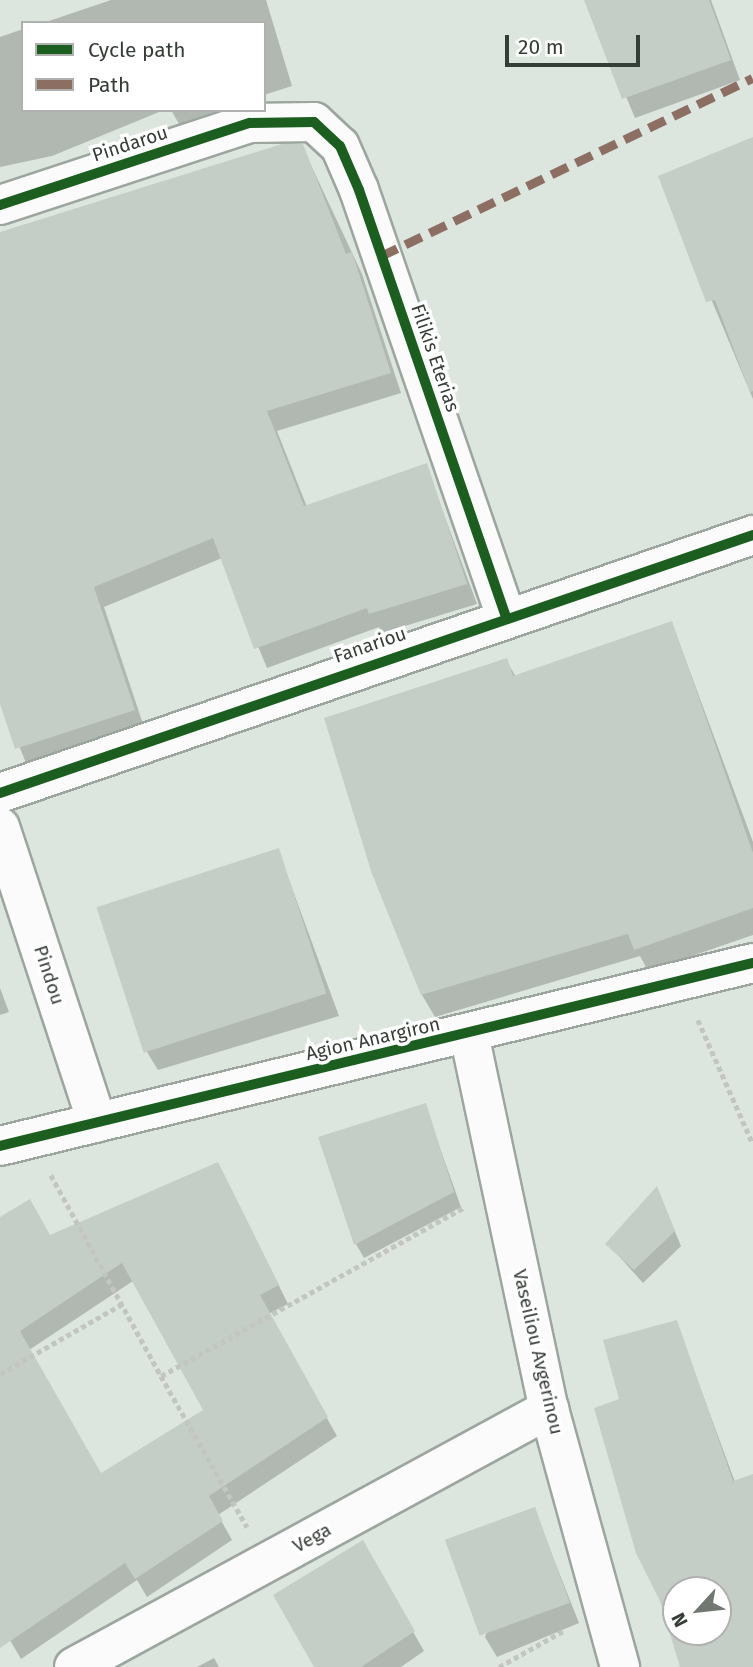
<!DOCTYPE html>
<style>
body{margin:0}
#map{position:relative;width:753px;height:1667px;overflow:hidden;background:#dce6de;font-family:"Fira Sans",sans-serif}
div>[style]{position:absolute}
.shadow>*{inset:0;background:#0003}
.building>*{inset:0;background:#c5cdc7;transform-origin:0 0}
.path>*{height:4.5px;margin-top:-2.25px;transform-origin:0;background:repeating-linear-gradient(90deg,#c2c5c2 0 5px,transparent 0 8.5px)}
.roads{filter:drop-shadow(2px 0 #9da59f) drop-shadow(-2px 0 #9da59f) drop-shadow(0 2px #9da59f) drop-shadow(0 -2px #9da59f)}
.minor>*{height:38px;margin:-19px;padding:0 19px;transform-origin:19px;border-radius:19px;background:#fafbfa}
.quiet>*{height:9px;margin-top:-4.5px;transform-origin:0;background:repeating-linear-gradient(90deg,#8d6e63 0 18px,transparent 0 27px)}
.cycleway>*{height:10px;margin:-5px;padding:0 5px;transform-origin:5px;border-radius:5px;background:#1b5e20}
span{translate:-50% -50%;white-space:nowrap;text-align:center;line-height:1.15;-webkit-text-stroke:7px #fff;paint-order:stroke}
.street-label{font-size:19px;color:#363d37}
.legend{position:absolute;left:21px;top:21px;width:245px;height:91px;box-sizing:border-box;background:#fff;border:2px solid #afb1af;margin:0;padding:9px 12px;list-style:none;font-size:21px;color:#363d37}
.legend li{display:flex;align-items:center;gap:14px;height:35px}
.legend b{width:35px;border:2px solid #afb1af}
.north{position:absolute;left:662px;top:1576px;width:70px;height:70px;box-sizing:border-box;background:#fff;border:2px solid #afb1af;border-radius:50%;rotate:243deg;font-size:19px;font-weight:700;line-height:28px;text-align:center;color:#363d37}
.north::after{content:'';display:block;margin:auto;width:24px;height:32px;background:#707871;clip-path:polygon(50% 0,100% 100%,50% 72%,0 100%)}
.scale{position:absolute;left:505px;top:35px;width:135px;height:32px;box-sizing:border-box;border:4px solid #363d37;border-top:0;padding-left:9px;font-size:21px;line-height:24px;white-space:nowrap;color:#363d37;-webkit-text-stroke:5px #fff;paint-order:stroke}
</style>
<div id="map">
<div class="shadow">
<div style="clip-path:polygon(111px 0,266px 0,292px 86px,264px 95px,264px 23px,43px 23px)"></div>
<div style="clip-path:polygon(586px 0,711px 0,740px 80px,635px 118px)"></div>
<div style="clip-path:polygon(23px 29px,23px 110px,164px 110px,52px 156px,0 167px,0 37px)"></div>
<div style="clip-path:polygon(171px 110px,220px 110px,179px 124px)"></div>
<div style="clip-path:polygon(753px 139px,753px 399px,660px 177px)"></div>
<div style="clip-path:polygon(302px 146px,362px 274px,401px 393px,277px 431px,307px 507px,426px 466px,477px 604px,382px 633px,379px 627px,267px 668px,222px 558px,104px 607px,145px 730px,28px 768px,0 698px,0 234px)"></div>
<div style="clip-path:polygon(672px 623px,753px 842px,753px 935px,648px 971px,640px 956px,435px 1017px,422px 995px,506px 660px,516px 677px)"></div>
<div style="clip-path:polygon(278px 850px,339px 1016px,158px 1070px,144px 1047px)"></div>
<div style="clip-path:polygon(0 988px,9px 1012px,0 1015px)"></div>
<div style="clip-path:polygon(425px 1106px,461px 1207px,364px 1258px,356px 1244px)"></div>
<div style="clip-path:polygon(evenodd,228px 1183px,288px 1304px,268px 1314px,337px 1436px,218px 1515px,232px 1540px,147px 1597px,137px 1580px,21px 1659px,0 1623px,0 1219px,49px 1237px,228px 1183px,133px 1281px,205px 1410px,100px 1475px,29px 1350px,133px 1281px)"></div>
<div style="clip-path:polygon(657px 1189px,681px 1246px,643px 1283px,608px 1244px)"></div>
<div style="clip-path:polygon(676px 1322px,735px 1482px,753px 1476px,753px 1546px,622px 1400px)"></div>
<div style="clip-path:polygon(534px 1509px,579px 1623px,497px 1657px,485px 1637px)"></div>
<div style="clip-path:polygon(362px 1542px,424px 1651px,401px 1667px,316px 1667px)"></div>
<div style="clip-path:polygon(214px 1658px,219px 1667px,197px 1667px)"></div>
</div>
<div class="building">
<div style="clip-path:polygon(584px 0,709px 0,731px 60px,622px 99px)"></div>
<div style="clip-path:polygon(753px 137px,753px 391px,750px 392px,715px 300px,706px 302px,658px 176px)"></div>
<div style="clip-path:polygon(282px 144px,303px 144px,346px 254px,352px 252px,391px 373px,267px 411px,304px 506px,427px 463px,467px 584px,369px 614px,367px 608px,254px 649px,213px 538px,94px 587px,135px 710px,15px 749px,0 704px,0 232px)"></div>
<div style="clip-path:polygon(672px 621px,753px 853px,753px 908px,634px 950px,628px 934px,421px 995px,372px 874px,324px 718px,507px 658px,513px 676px)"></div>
<div style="left:279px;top:848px;width:153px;height:192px;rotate:72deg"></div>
<div style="clip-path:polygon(426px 1103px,454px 1192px,354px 1245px,318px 1137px)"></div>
<div style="clip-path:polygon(evenodd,218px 1162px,279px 1285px,260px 1295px,328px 1417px,209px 1496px,223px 1521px,135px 1579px,125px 1563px,0 1648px,0 1217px,30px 1199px,50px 1235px,218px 1162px,122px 1263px,203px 1410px,101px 1473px,20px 1331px,122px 1263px)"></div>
<div style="clip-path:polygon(657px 1186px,675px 1231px,634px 1270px,605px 1244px)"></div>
<div style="clip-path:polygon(evenodd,677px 1320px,733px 1481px,753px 1474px,753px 1667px,680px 1667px,660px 1601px,636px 1553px,594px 1408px,619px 1399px,603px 1340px,677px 1320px,676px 1590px,718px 1590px,718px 1632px,676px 1632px,676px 1590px)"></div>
<div style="left:535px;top:1507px;width:102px;height:96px;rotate:70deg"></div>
<div style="clip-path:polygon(363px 1540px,415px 1631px,361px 1667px,314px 1667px,273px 1595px)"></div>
</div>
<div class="path">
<div style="left:698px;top:1020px;width:136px;rotate:66.1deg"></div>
<div style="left:51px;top:1175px;width:229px;rotate:61.3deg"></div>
<div style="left:161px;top:1376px;width:348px;rotate:-29.1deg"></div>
<div style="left:0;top:1374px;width:141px;rotate:-29.8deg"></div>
<div style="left:161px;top:1376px;width:174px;rotate:60.3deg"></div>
<div style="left:499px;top:1667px;width:76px;rotate:-29.3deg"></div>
</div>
<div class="roads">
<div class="minor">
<div style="left:0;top:205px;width:263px;rotate:-18.2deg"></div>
<div style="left:250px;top:123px;width:64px;rotate:-0.9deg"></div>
<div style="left:314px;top:122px;width:35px;rotate:43deg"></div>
<div style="left:340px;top:146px;width:48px;rotate:66.6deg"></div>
<div style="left:359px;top:190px;width:449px;rotate:71deg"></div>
<div style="left:0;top:793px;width:796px;rotate:-18.91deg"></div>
<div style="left:0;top:827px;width:311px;rotate:71.8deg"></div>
<div style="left:469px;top:1034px;width:383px;rotate:78deg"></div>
<div style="left:549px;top:1409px;width:268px;rotate:74.6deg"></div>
<div style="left:0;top:1146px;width:775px;rotate:-13.66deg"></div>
<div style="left:74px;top:1667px;width:541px;rotate:-28.51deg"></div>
</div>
</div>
<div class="quiet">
<div style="left:381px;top:256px;width:412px;rotate:-25.6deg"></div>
</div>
<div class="cycleway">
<div style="left:0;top:205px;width:263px;rotate:-18.2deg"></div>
<div style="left:250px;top:123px;width:64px;rotate:-0.9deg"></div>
<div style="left:314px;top:122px;width:35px;rotate:43deg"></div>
<div style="left:340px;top:146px;width:48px;rotate:66.6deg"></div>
<div style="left:359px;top:190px;width:449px;rotate:71deg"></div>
<div style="left:0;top:793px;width:796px;rotate:-18.91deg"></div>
<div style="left:0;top:1146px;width:775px;rotate:-13.66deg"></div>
</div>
<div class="street-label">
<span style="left:130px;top:144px;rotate:-18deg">Pindarou</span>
<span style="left:435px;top:358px;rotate:71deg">Filikis Eterias</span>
<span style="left:370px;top:645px;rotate:-19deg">Fanariou</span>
<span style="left:49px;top:975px;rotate:72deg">Pindou</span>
<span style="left:373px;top:1039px;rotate:-13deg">Agion Anargiron</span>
<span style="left:538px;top:1352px;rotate:77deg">Vaseiliou Avgerinou</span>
<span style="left:312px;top:1538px;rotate:-29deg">Vega</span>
</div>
<ul class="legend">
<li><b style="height:9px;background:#1b5e20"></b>Cycle path</li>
<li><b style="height:9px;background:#8d6e63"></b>Path</li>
</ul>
<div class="north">N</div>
<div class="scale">20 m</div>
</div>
